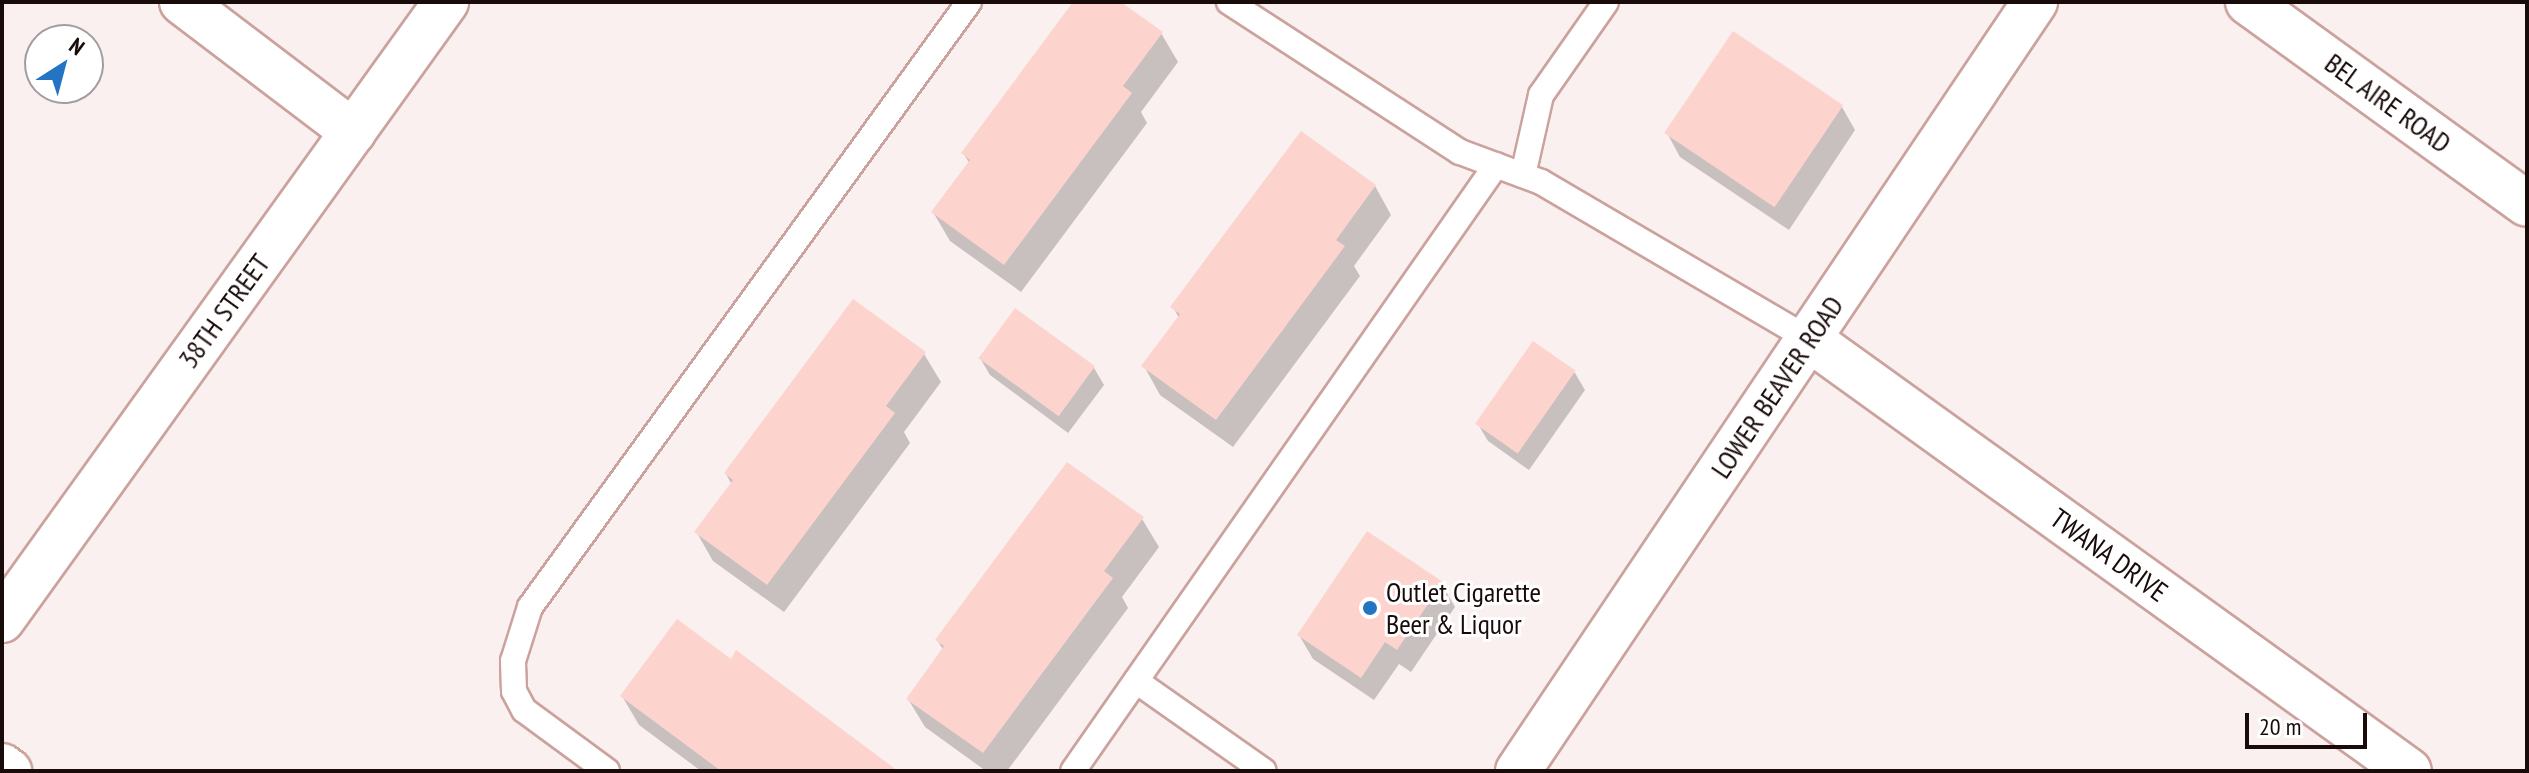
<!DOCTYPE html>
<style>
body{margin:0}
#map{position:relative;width:2529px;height:773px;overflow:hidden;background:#f9f0ef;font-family:"PT Sans Narrow",sans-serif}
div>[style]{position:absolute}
.shadow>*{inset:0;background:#0003}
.building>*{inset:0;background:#fdd3ce;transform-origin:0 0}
.roads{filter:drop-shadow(2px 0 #cba29d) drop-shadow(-2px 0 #cba29d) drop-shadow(0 2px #cba29d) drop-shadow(0 -2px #cba29d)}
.service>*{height:24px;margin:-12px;padding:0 12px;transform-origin:12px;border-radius:12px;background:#fff}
.minor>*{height:44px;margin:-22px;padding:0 22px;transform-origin:22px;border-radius:22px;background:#fff}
.tertiary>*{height:44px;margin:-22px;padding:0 22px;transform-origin:22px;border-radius:22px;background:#fff}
.dots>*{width:22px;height:22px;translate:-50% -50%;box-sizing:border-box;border:4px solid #fff;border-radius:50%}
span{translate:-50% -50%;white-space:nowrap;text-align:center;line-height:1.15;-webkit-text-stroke:6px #fff;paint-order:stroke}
.street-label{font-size:28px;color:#190b0a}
.poi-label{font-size:28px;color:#190b0a}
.left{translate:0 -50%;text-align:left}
.frame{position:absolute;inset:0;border:4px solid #190b0a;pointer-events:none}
.north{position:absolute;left:24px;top:24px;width:80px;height:80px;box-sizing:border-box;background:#fff;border:2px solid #a39d9d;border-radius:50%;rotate:36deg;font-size:22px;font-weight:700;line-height:32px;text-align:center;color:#190b0a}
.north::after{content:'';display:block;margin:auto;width:28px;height:36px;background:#2374c3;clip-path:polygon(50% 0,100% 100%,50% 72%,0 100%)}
.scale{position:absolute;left:2245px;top:713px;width:122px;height:36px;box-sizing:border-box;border:4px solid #190b0a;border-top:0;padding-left:10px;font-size:24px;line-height:28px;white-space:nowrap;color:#190b0a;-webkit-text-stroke:6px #fff;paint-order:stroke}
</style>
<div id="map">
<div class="shadow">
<div style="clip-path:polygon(1075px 2px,1118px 2px,1161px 33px,1178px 62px,1141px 112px,1147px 123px,1021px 292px,950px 241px,933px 212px,970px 164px,963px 153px)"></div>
<div style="clip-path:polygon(1842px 107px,1855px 130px,1789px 230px,1680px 157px,1667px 133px)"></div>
<div style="clip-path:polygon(1375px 186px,1391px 215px,1354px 266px,1360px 276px,1233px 447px,1160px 395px,1144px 366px,1179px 318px,1173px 307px)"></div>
<div style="clip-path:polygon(1533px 344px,1575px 373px,1585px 390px,1529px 470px,1488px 441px,1478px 424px)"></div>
<div style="clip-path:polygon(924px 354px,941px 382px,904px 432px,910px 443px,784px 612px,713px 561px,697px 533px,732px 485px,726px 474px)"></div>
<div style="clip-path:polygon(980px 358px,1094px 368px,1104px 385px,1068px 433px,990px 375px)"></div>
<div style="clip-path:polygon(1142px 519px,1159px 547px,1122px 597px,1128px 608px,1007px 771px,986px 771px,925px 727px,908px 699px,944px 651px,937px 640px)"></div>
<div style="clip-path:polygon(1441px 583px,1455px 607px,1411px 672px,1399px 664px,1374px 700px,1313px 659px,1299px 635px)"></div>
<div style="clip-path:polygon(732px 662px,895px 771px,701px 771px,639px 725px,622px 696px)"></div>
</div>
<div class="building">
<div style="clip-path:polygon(1073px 2px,1121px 2px,1163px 32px,1123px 86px,1132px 93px,1004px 265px,931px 212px,970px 160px,961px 153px)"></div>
<div style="left:1733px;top:31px;width:133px;height:123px;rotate:34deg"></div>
<div style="clip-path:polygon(1301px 131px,1376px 185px,1336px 240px,1345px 246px,1216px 420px,1141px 366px,1180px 314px,1170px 307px)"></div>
<div style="clip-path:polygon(853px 299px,926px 352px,886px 406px,895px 413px,767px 585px,694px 532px,733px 480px,724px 473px)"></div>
<div style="left:1015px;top:308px;width:99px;height:62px;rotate:36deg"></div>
<div style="left:1533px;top:341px;width:52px;height:101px;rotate:35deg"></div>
<div style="clip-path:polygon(1067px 462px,1144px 517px,1104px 571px,1113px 578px,983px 753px,906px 699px,944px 646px,935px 640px)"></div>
<div style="clip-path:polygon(1367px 531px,1443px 582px,1397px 650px,1385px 642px,1361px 678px,1297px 635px)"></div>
<div style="clip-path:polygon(677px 619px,731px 659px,736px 650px,898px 771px,721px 771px,620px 696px)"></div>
</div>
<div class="roads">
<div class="service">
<div style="left:1229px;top:2px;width:275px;rotate:33deg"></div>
<div style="left:1460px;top:152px;width:86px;rotate:20.3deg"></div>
<div style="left:1541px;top:182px;width:311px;rotate:30.4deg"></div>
<div style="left:1523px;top:175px;width:82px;rotate:-77.3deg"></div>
<div style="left:1541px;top:95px;width:113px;rotate:-55deg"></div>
<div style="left:1136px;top:681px;width:156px;rotate:35.1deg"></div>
<div style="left:607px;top:771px;width:103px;rotate:-143.7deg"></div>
<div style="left:524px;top:710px;width:21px;rotate:-118deg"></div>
<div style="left:514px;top:691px;width:30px;rotate:-92deg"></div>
<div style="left:513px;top:661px;width:57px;rotate:-72.5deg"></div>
<div style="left:530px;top:607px;width:747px;rotate:-54.03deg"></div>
<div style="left:1073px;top:771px;width:739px;rotate:-55.08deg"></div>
</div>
<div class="minor">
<div style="left:182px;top:2px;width:215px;rotate:37.2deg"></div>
<div style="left:2248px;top:2px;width:344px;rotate:35.9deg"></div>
<div style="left:1809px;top:339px;width:739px;rotate:35.75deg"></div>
<div style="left:2px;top:620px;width:761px;rotate:-54.3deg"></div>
<div style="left:2px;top:766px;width:9px;rotate:36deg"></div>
</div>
<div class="tertiary">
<div style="left:1518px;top:771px;width:927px;rotate:-56.09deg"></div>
</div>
</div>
<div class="dots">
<div style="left:1370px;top:608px;background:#2374c3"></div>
</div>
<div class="street-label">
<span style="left:2388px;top:103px;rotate:36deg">BEL AIRE ROAD</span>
<span style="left:224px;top:311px;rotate:-54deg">38TH STREET</span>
<span style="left:1777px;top:387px;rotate:-56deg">LOWER BEAVER ROAD</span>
<span style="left:2109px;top:555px;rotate:36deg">TWANA DRIVE</span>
</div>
<div class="poi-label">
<span class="left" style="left:1386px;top:608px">Outlet Cigarette<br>Beer &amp; Liquor</span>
</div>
<div class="frame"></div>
<div class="north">N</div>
<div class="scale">20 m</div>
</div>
